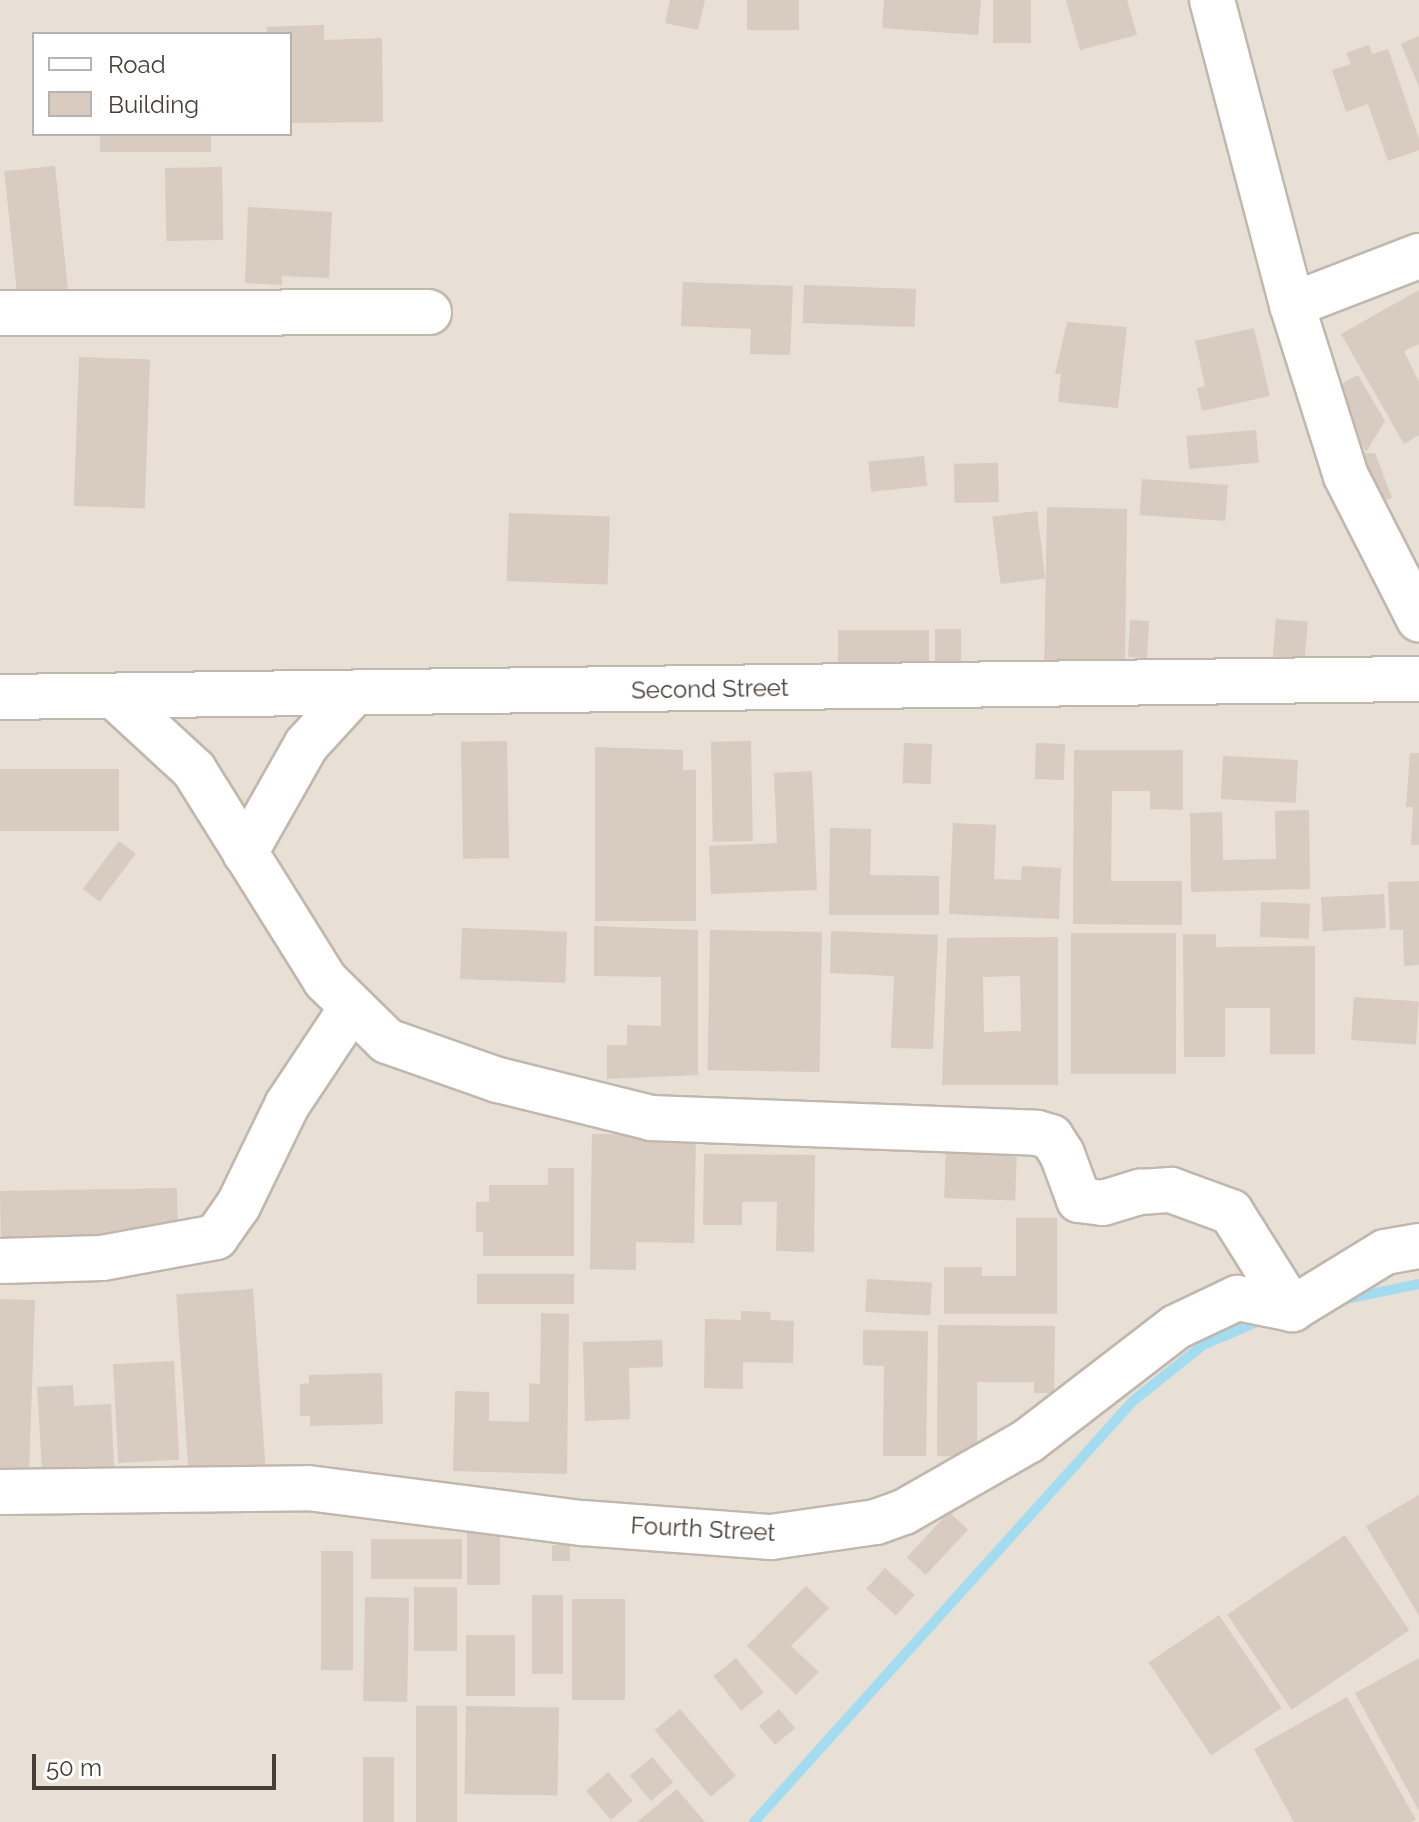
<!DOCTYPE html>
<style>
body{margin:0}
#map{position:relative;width:1419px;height:1822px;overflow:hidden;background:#f4eee7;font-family:Raleway,sans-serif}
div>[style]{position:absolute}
.residential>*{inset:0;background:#e8dfd5}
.stream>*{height:10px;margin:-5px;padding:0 5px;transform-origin:5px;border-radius:5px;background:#a2dcf1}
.building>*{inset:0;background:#d8cbbf;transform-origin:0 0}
.roads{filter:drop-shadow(2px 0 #c2b7ac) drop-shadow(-2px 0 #c2b7ac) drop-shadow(0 2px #c2b7ac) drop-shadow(0 -2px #c2b7ac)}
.minor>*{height:44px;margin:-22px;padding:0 22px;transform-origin:22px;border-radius:22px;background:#fff}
span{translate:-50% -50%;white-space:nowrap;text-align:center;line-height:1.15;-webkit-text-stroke:6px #fff;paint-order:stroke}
.street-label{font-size:24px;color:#473e36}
.legend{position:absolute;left:32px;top:32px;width:260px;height:104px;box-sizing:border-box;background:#fff;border:2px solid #b5b2af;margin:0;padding:10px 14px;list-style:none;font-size:24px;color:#473e36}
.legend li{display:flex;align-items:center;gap:16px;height:40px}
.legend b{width:40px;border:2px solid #b5b2af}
.scale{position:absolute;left:32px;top:1754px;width:244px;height:36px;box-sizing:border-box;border:4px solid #473e36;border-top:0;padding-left:10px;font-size:24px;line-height:28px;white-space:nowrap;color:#473e36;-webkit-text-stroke:6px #fff;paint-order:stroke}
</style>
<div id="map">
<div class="residential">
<div style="clip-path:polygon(evenodd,0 0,1419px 0,1419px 1822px,0 1822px,0 0,34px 34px,290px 34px,290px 134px,34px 134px,34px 34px)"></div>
</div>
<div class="stream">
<div style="left:1341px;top:1300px;width:80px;rotate:-11.6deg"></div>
<div style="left:754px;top:1822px;width:566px;rotate:-48.01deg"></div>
<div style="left:1133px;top:1401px;width:90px;rotate:-38.7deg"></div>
<div style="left:1203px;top:1345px;width:66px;rotate:-23.1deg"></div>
</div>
<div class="building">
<div style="clip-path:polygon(670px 0,705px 0,698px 30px,665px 23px)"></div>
<div style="left:747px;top:0;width:52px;height:30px"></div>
<div style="clip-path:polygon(884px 0,981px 0,978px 35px,882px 28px)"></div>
<div style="left:993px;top:0;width:38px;height:43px"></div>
<div style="clip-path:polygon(1066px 0,1127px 0,1137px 35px,1080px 50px)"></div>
<div style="clip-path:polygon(324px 25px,324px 40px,382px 38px,383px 122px,290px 123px,290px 34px,267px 34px,267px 27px)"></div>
<div style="clip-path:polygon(1419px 36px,1419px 87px,1401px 44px)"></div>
<div style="clip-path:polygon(1369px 45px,1372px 54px,1388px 49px,1419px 139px,1419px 150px,1388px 161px,1368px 104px,1346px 112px,1332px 70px,1351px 64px,1346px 53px)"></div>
<div style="left:100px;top:134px;width:111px;height:18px"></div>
<div style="left:55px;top:166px;width:139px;height:51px;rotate:84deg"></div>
<div style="left:222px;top:167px;width:73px;height:57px;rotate:89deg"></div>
<div style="clip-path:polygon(248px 207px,332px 212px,329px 278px,282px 276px,282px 285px,245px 283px)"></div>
<div style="clip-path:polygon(683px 282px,793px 286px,790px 355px,750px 354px,751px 329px,681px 326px)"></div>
<div style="left:804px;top:285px;width:112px;height:38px;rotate:2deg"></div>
<div style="clip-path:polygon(1419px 290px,1419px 344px,1404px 351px,1419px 382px,1419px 435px,1404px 444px,1341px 334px)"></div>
<div style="clip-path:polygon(1067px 322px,1127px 327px,1118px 408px,1058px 402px,1061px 374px,1055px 374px)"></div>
<div style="clip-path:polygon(1254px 328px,1270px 396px,1202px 411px,1197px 388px,1205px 386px,1195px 341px)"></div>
<div style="left:79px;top:357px;width:71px;height:149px;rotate:2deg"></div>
<div style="clip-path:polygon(1358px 375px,1385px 421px,1366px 452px,1328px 391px)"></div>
<div style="left:1256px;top:430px;width:33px;height:70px;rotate:85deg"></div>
<div style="clip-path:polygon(1375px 453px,1392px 498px,1367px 507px,1347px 454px)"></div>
<div style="left:924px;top:456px;width:30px;height:56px;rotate:84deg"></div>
<div style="left:998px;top:463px;width:39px;height:44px;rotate:89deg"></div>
<div style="left:1142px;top:479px;width:86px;height:36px;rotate:4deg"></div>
<div style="clip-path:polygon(1047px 507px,1127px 509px,1125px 659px,1089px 659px,1089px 664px,1044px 671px)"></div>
<div style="left:1037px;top:511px;width:68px;height:45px;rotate:83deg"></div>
<div style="left:509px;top:513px;width:101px;height:68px;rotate:2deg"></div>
<div style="left:1276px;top:619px;width:32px;height:38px;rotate:5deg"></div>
<div style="left:1130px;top:620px;width:19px;height:37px;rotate:3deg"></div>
<div style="left:935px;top:629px;width:26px;height:40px"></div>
<div style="left:929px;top:630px;width:38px;height:91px;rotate:90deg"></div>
<div style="left:507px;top:741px;width:117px;height:46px;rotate:89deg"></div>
<div style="left:751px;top:741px;width:100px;height:40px;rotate:89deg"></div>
<div style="left:904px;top:743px;width:28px;height:40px;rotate:2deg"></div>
<div style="left:1036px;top:743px;width:29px;height:36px;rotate:2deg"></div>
<div style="clip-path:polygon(595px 747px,683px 750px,683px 770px,696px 770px,696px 921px,595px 921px)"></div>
<div style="clip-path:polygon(1074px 750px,1183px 750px,1183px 810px,1150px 809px,1150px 791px,1112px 791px,1111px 881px,1182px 881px,1182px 925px,1073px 924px)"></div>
<div style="clip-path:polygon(1410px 753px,1419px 753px,1419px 845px,1411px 845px,1413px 807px,1406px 807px)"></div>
<div style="left:1223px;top:756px;width:75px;height:43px;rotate:3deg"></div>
<div style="left:0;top:769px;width:119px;height:62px"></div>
<div style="clip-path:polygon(812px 771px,817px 890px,711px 894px,709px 846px,777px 843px,774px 773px)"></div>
<div style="clip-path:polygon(1309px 810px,1310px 889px,1191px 892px,1190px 813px,1222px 812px,1223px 860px,1276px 859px,1275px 811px)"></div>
<div style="clip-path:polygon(953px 823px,996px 825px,994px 879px,1021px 880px,1022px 866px,1061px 868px,1059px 919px,949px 914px)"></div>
<div style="clip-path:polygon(830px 828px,871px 829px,870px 875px,939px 876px,939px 915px,829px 915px)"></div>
<div style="left:119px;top:841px;width:21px;height:60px;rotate:37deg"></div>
<div style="clip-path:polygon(1419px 881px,1419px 965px,1404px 966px,1403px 930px,1390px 930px,1388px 882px)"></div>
<div style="left:1384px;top:894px;width:34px;height:63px;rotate:87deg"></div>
<div style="left:1261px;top:902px;width:49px;height:35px;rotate:2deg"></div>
<div style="clip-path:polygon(594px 926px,698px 930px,698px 1075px,607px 1079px,607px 1045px,627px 1045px,627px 1025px,661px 1026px,661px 977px,594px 976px)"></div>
<div style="left:462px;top:928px;width:105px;height:51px;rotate:2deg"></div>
<div style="left:710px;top:930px;width:112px;height:140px;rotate:1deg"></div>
<div style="clip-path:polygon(831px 931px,938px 935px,933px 1049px,891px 1048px,894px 976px,830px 973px)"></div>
<div style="left:1071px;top:933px;width:105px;height:141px"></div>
<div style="clip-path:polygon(1183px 934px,1216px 934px,1216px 947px,1315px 946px,1315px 1054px,1270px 1054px,1270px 1008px,1225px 1008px,1225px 1057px,1184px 1057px)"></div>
<div style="clip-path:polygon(evenodd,1058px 937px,1058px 1085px,942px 1085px,947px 938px,1058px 937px,1020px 976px,1021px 1031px,984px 1032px,983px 977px,1020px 976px)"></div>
<div style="left:1354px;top:997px;width:65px;height:43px;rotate:4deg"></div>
<div style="clip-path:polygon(592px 1134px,696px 1135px,694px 1243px,636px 1242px,636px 1270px,590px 1269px)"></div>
<div style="left:946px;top:1146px;width:71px;height:52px;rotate:2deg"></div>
<div style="clip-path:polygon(704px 1154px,815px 1155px,814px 1252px,776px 1251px,777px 1202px,742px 1202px,742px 1225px,703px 1225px)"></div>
<div style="clip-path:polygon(548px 1168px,574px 1168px,574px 1256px,483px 1256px,483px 1232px,476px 1232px,476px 1202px,489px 1202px,489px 1185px,548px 1185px)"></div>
<div style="left:177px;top:1188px;width:52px;height:177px;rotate:89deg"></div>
<div style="clip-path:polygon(1016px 1218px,1057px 1218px,1057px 1314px,944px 1314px,944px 1267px,982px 1267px,982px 1276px,1016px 1276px)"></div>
<div style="left:574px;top:1274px;width:30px;height:97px;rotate:90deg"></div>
<div style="left:867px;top:1279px;width:65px;height:33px;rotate:3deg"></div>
<div style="left:253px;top:1289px;width:186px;height:77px;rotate:86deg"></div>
<div style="left:0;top:1299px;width:35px;height:176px;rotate:2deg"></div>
<div style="clip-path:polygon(741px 1311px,771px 1312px,770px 1320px,794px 1321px,793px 1363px,743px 1362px,743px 1389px,704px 1388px,705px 1319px,741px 1320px)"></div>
<div style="clip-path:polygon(541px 1313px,569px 1314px,567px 1474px,453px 1471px,455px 1391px,489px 1392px,489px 1421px,529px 1422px,529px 1383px,540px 1384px)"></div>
<div style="clip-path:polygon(938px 1325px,1055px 1326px,1054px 1393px,1034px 1393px,1034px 1382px,977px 1382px,977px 1457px,937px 1456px)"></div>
<div style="clip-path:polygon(863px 1330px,928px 1331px,926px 1456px,883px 1456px,884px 1366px,863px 1365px)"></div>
<div style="clip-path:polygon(662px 1340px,663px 1367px,629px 1368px,630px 1419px,585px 1421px,583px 1342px)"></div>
<div style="left:174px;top:1361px;width:99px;height:61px;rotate:87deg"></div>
<div style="clip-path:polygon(382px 1373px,383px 1424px,310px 1426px,310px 1416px,300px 1416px,300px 1384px,309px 1383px,309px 1375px)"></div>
<div style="clip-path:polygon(73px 1385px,74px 1406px,111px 1404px,115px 1482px,43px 1485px,37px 1387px)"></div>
<div style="clip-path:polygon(1419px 1495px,1419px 1616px,1366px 1526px)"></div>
<div style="left:949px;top:1512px;width:26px;height:62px;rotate:43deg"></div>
<div style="left:467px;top:1530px;width:33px;height:55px"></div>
<div style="left:1345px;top:1535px;width:115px;height:142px;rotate:56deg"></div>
<div style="left:371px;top:1539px;width:91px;height:40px"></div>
<div style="left:552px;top:1545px;width:18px;height:16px"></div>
<div style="left:321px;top:1551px;width:32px;height:119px"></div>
<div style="left:885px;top:1568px;width:40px;height:28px;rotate:42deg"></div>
<div style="clip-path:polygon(806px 1586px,829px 1608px,791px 1646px,819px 1672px,796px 1695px,747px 1646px)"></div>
<div style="left:414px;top:1587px;width:43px;height:64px"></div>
<div style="left:532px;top:1595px;width:31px;height:79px"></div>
<div style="left:365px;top:1597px;width:44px;height:104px;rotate:1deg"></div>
<div style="left:572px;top:1599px;width:53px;height:101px"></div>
<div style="left:1219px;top:1615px;width:112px;height:85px;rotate:56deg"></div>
<div style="left:466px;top:1635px;width:49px;height:61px"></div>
<div style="left:736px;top:1658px;width:44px;height:29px;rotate:51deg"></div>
<div style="clip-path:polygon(1419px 1658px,1419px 1811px,1355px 1693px)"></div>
<div style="clip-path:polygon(1347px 1697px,1416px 1820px,1411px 1822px,1294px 1822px,1254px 1749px)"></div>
<div style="left:416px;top:1706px;width:41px;height:116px"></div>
<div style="left:466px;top:1706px;width:93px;height:88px;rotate:1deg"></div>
<div style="left:680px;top:1709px;width:87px;height:33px;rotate:50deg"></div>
<div style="left:779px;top:1709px;width:25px;height:26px;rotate:50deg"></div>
<div style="left:363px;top:1757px;width:31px;height:65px"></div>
<div style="left:652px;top:1757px;width:33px;height:29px;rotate:50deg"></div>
<div style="left:608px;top:1772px;width:38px;height:29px;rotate:49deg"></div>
<div style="clip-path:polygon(677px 1789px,705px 1822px,637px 1822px)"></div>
</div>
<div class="roads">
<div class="minor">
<div style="left:1212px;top:0;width:315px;rotate:75.3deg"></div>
<div style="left:1292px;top:305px;width:179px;rotate:72.5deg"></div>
<div style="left:1346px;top:476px;width:161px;rotate:63deg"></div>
<div style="left:1292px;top:305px;width:136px;rotate:-21.1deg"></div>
<div style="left:0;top:313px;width:429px;rotate:-0.1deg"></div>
<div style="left:0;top:697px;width:1419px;rotate:-0.73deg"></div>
<div style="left:115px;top:697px;width:108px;rotate:42.7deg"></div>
<div style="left:194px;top:770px;width:248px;rotate:58deg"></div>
<div style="left:325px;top:980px;width:87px;rotate:44.5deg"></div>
<div style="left:387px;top:1041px;width:118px;rotate:19.4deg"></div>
<div style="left:498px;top:1080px;width:158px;rotate:13.9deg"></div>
<div style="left:651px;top:1118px;width:386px;rotate:2.2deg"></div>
<div style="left:1037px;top:1133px;width:15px;rotate:16deg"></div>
<div style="left:1051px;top:1137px;width:20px;rotate:57deg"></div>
<div style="left:1062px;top:1154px;width:49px;rotate:69.7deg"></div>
<div style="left:1079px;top:1200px;width:24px;rotate:7deg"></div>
<div style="left:1103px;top:1203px;width:39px;rotate:-17deg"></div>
<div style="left:1140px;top:1192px;width:31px;rotate:-4deg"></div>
<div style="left:1171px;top:1190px;width:64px;rotate:20.1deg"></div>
<div style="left:1231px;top:1212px;width:115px;rotate:57.8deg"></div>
<div style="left:245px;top:853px;width:124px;rotate:-60.5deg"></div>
<div style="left:306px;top:745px;width:68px;rotate:-47.4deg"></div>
<div style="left:0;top:1261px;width:102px;rotate:-1.7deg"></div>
<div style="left:102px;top:1258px;width:116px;rotate:-10.4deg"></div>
<div style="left:216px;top:1237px;width:38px;rotate:-55deg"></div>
<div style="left:238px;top:1206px;width:112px;rotate:-64.1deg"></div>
<div style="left:287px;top:1105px;width:114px;rotate:-56.4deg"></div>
<div style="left:0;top:1492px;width:308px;rotate:-0.7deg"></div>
<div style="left:308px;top:1488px;width:277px;rotate:7.3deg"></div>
<div style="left:583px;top:1523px;width:189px;rotate:4.3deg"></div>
<div style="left:771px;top:1537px;width:106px;rotate:-8.1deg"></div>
<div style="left:876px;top:1522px;width:30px;rotate:-20deg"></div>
<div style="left:904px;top:1512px;width:143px;rotate:-29.8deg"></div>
<div style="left:1028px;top:1441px;width:187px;rotate:-37.6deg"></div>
<div style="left:1176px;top:1327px;width:68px;rotate:-25.4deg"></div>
<div style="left:1237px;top:1298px;width:56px;rotate:11.3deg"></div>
<div style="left:1292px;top:1309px;width:109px;rotate:-31.5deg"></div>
<div style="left:1385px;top:1252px;width:35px;rotate:-10deg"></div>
</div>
</div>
<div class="street-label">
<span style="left:710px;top:689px;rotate:-1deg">Second Street</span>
<span style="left:703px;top:1529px;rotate:3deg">Fourth Street</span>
</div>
<ul class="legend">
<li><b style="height:10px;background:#fff"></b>Road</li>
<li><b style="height:22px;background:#d8cbbf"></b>Building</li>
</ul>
<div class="scale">50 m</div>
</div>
